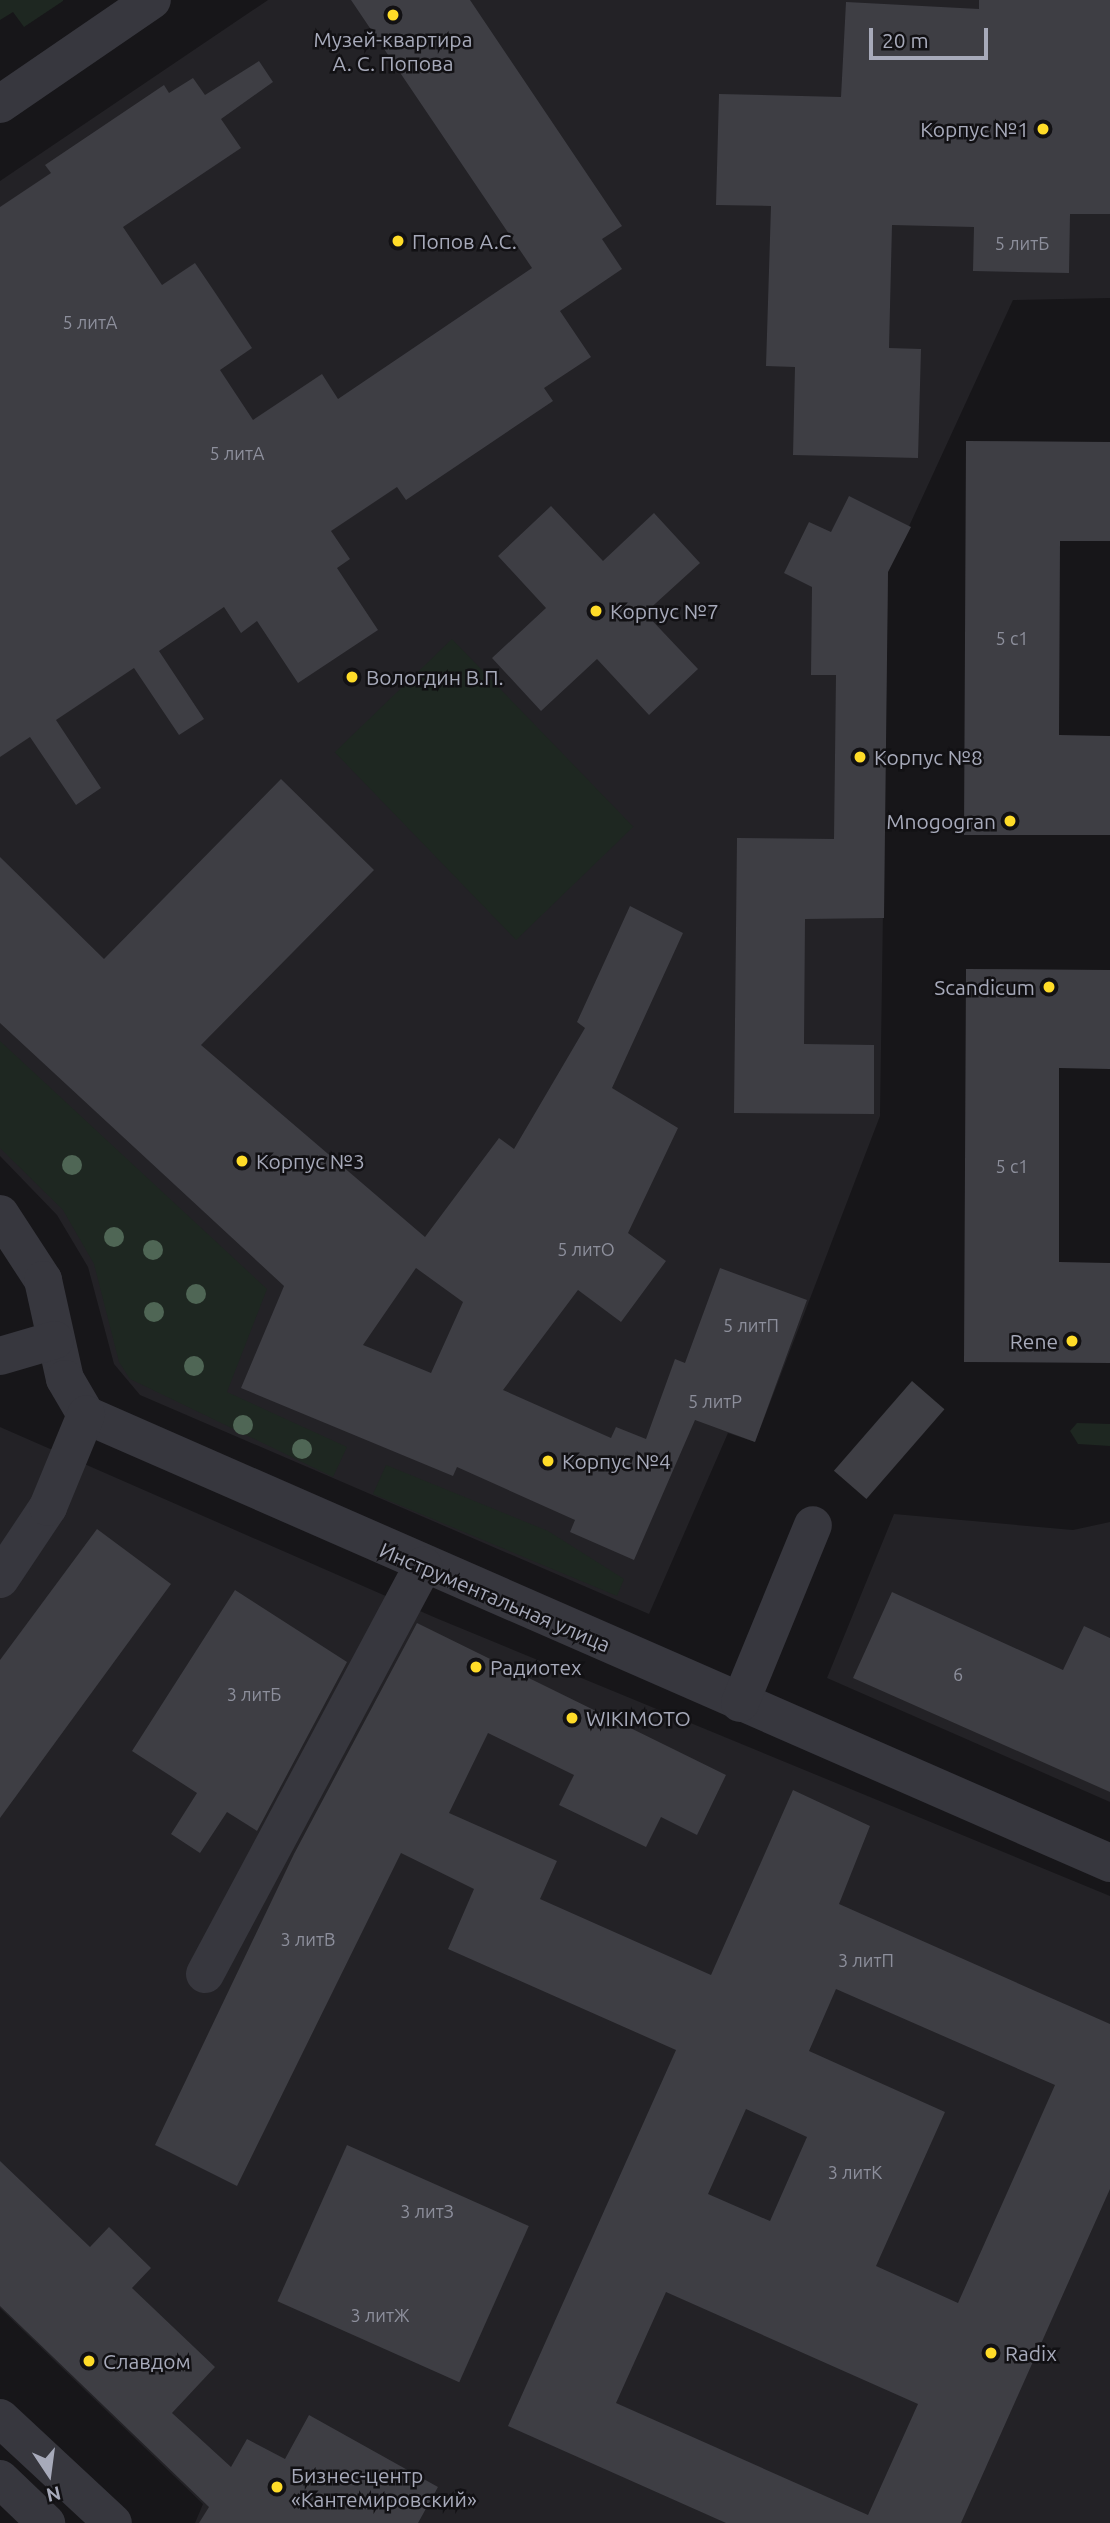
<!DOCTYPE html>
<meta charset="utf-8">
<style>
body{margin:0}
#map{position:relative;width:1110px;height:2523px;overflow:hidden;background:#171619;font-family:Ubuntu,sans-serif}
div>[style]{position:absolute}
.built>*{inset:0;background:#232226}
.green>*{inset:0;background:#1e2721;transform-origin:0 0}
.building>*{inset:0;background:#3e3e44;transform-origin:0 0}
.minor>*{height:38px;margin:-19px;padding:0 19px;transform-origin:19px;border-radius:19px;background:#37373e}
.trees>*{width:20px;height:20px;margin:-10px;border-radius:50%;background:#4f6655}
.dots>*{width:19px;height:19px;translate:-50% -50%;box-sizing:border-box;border:4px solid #121114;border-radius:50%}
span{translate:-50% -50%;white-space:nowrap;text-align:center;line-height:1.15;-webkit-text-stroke:5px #121114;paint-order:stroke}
.number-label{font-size:18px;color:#8d8f9c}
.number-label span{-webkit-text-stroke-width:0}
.poi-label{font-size:21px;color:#a7aaba}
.right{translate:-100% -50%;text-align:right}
.left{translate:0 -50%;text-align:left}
.street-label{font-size:21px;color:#a7aaba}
.north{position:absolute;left:14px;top:2439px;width:70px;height:70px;-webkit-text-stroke:5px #121114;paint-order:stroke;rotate:167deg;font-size:19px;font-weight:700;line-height:28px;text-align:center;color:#a7aaba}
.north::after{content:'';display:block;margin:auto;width:24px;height:32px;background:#a7aaba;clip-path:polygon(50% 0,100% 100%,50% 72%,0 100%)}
.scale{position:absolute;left:869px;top:28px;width:119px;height:32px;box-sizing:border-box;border:4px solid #a7aaba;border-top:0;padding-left:9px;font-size:21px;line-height:24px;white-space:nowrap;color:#a7aaba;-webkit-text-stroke:5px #121114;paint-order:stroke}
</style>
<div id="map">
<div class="built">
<div style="clip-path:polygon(268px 0,1110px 0,1110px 298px,1013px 300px,888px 572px,880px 1116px,755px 1442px,728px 1433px,649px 1614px,140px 1395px,114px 1364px,88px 1267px,57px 1215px,0 1156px,0 181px)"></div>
<div style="clip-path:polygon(0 1427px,436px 1618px,1110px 1896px,1110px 2523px,195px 2523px,203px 2504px,0 2308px)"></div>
<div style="clip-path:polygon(894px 1514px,1073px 1530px,1110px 1522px,1110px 1802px,827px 1678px)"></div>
</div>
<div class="green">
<div style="clip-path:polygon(0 0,63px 0,63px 1px,24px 27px,13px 12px,0 20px)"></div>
<div style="left:452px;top:639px;width:261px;height:163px;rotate:46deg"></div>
<div style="clip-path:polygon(0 1041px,267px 1289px,227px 1392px,347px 1447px,333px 1477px,130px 1379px,119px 1362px,94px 1264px,63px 1210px,0 1148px)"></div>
<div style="clip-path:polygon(1077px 1423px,1110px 1424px,1110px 1446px,1078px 1444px,1070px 1431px)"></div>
<div style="clip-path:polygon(386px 1465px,548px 1531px,624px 1579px,617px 1596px,373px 1494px)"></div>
</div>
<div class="building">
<div style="clip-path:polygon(351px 0,470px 0,622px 226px,602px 239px,622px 269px,560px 311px,591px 357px,544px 388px,553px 401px,406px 500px,397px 487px,331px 531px,350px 559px,337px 568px,378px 630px,298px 683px,257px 621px,241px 633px,224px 607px,159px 651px,204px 719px,179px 735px,134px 668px,56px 720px,101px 788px,76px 805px,30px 737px,0 757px,0 207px,51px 173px,45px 165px,164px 85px,169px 93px,193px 78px,205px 95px,259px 61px,273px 82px,221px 119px,241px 148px,123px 227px,162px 285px,195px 263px,214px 291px,252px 348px,220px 370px,253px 420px,322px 374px,338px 399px,532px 268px)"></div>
<div style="clip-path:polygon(979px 0,1110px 0,1110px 214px,1070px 214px,1069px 273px,973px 271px,974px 227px,892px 225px,889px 348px,921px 349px,918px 458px,793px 455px,795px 367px,766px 366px,771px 206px,716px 205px,719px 94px,841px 97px,846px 2px,979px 9px)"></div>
<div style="clip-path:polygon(966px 441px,1110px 442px,1110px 541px,1060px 541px,1059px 735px,1110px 736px,1110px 835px,964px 835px)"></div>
<div style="clip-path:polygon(849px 496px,911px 527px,888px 572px,884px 918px,805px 919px,804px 1044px,874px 1045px,874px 1114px,734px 1113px,737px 838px,834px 839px,836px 675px,811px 675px,812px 587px,784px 573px,809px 522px,831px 532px)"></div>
<div style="clip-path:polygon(551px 506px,603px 561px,654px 513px,700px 563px,645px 613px,698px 669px,649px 715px,597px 659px,541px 711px,492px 658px,546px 608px,498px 556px)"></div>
<div style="clip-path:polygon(evenodd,281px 779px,374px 870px,201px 1045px,425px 1237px,499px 1138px,514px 1149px,585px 1028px,577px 1022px,630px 906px,683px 933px,612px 1088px,678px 1128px,628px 1233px,666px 1261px,621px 1322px,578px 1290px,503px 1390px,611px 1438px,616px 1427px,646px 1439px,675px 1359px,685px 1363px,720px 1268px,807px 1300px,755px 1442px,695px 1420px,634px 1560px,570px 1532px,575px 1520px,457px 1467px,453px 1476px,241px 1388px,284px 1286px,0 1023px,0 857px,104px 959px,281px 779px,416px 1268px,463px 1302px,431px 1373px,363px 1345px,416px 1268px)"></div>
<div style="clip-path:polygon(966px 969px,1110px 970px,1110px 1069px,1059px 1068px,1059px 1262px,1110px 1263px,1110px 1363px,964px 1362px)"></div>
<div style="left:912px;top:1381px;width:43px;height:119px;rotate:41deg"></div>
<div style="clip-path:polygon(97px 1529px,171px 1584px,0 1818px,0 1660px)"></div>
<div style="clip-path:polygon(235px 1590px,347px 1662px,257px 1831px,227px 1812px,200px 1853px,171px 1834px,197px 1793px,132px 1751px)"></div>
<div style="clip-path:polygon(892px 1592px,1063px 1670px,1084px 1626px,1110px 1638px,1110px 1792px,853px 1678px)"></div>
<div style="clip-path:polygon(evenodd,417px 1623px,726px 1775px,697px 1835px,661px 1817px,646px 1847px,559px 1805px,574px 1775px,488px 1733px,449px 1813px,557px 1861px,540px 1899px,711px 1975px,793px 1790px,870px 1826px,839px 1904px,1110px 2024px,1110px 2189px,961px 2523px,726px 2523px,508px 2426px,676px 2050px,448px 1949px,474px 1889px,401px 1853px,237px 2186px,155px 2145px,294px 1854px,417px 1623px,836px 1989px,1055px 2085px,958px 2303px,876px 2266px,945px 2112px,809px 2051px,836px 1989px,417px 1623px,746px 2109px,807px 2137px,770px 2221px,708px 2194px,746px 2109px,417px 1623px,666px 2292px,918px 2404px,868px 2515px,616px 2403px,666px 2292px)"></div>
<div style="left:347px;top:2145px;width:199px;height:171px;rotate:24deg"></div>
<div style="clip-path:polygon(0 2161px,90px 2247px,109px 2227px,151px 2268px,132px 2288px,215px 2367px,172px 2413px,231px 2467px,247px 2439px,285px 2459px,309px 2415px,438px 2487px,418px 2523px,199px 2523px,209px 2507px,0 2306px)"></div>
</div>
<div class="minor">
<div style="left:0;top:104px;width:184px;rotate:-34.4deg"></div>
<div style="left:0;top:1214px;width:79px;rotate:56.9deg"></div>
<div style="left:43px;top:1280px;width:101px;rotate:77.5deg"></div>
<div style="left:65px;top:1379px;width:42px;rotate:59.7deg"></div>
<div style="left:86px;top:1415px;width:1118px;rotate:23.63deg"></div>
<div style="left:0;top:1356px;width:57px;rotate:-16.2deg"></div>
<div style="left:0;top:1579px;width:87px;rotate:-56.3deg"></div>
<div style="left:48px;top:1507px;width:100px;rotate:-67.6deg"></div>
<div style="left:740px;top:1703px;width:192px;rotate:-67.7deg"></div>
<div style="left:205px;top:1974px;width:463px;rotate:-61.9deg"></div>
<div style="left:0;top:2418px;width:154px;rotate:42.9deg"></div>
<div style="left:0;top:2479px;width:64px;rotate:43.7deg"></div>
</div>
<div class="trees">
<div style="left:72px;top:1165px"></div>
<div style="left:114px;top:1237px"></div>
<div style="left:153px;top:1250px"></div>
<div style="left:196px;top:1294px"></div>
<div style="left:154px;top:1312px"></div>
<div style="left:194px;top:1366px"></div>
<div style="left:243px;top:1425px"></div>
<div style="left:302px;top:1449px"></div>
</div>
<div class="dots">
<div style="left:393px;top:15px;background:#ffdc28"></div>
<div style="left:1043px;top:129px;background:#ffdc28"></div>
<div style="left:398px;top:241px;background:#ffdc28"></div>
<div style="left:596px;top:611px;background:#ffdc28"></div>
<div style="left:352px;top:677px;background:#ffdc28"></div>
<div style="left:860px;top:757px;background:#ffdc28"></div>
<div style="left:1010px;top:821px;background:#ffdc28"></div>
<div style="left:1049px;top:987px;background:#ffdc28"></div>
<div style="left:242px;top:1161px;background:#ffdc28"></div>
<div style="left:1072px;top:1341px;background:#ffdc28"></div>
<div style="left:548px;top:1461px;background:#ffdc28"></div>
<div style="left:476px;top:1667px;background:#ffdc28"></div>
<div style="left:572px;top:1718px;background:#ffdc28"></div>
<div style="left:991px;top:2353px;background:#ffdc28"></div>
<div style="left:89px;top:2361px;background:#ffdc28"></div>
<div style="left:277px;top:2487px;background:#ffdc28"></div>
</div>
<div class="number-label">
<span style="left:1022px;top:243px">5 литБ</span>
<span style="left:90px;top:322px">5 литА</span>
<span style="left:237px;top:453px">5 литА</span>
<span style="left:1012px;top:638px">5 с1</span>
<span style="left:1012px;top:1166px">5 с1</span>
<span style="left:586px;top:1249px">5 литО</span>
<span style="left:751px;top:1325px">5 литП</span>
<span style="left:715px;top:1401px">5 литР</span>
<span style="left:958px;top:1674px">6</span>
<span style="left:254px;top:1694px">3 литБ</span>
<span style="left:308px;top:1939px">3 литВ</span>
<span style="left:866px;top:1960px">3 литП</span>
<span style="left:855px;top:2172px">3 литК</span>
<span style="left:427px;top:2211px">3 литЗ</span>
<span style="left:380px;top:2315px">3 литЖ</span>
</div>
<div class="poi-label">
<span style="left:393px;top:51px">Музей-квартира<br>А. С. Попова</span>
<span class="right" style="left:1029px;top:129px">Корпус №1</span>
<span class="left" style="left:412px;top:241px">Попов А.С.</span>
<span class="left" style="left:610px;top:611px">Корпус №7</span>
<span class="left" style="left:366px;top:677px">Вологдин В.П.</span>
<span class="left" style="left:874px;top:757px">Корпус №8</span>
<span class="right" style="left:996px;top:821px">Mnogogran</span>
<span class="right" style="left:1035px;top:987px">Scandicum</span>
<span class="left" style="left:256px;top:1161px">Корпус №3</span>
<span class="right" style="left:1058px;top:1341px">Rene</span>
<span class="left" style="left:562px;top:1461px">Корпус №4</span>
<span class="left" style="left:490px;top:1667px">Радиотех</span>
<span class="left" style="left:586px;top:1718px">WIKIMOTO</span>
<span class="left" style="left:1005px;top:2353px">Radix</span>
<span class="left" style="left:103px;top:2361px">Славдом</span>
<span class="left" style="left:291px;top:2487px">Бизнес-центр<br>«Кантемировский»</span>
</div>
<div class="street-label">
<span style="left:495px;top:1597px;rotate:23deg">Инструментальная улица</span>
</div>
<div class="north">N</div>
<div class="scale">20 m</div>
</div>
